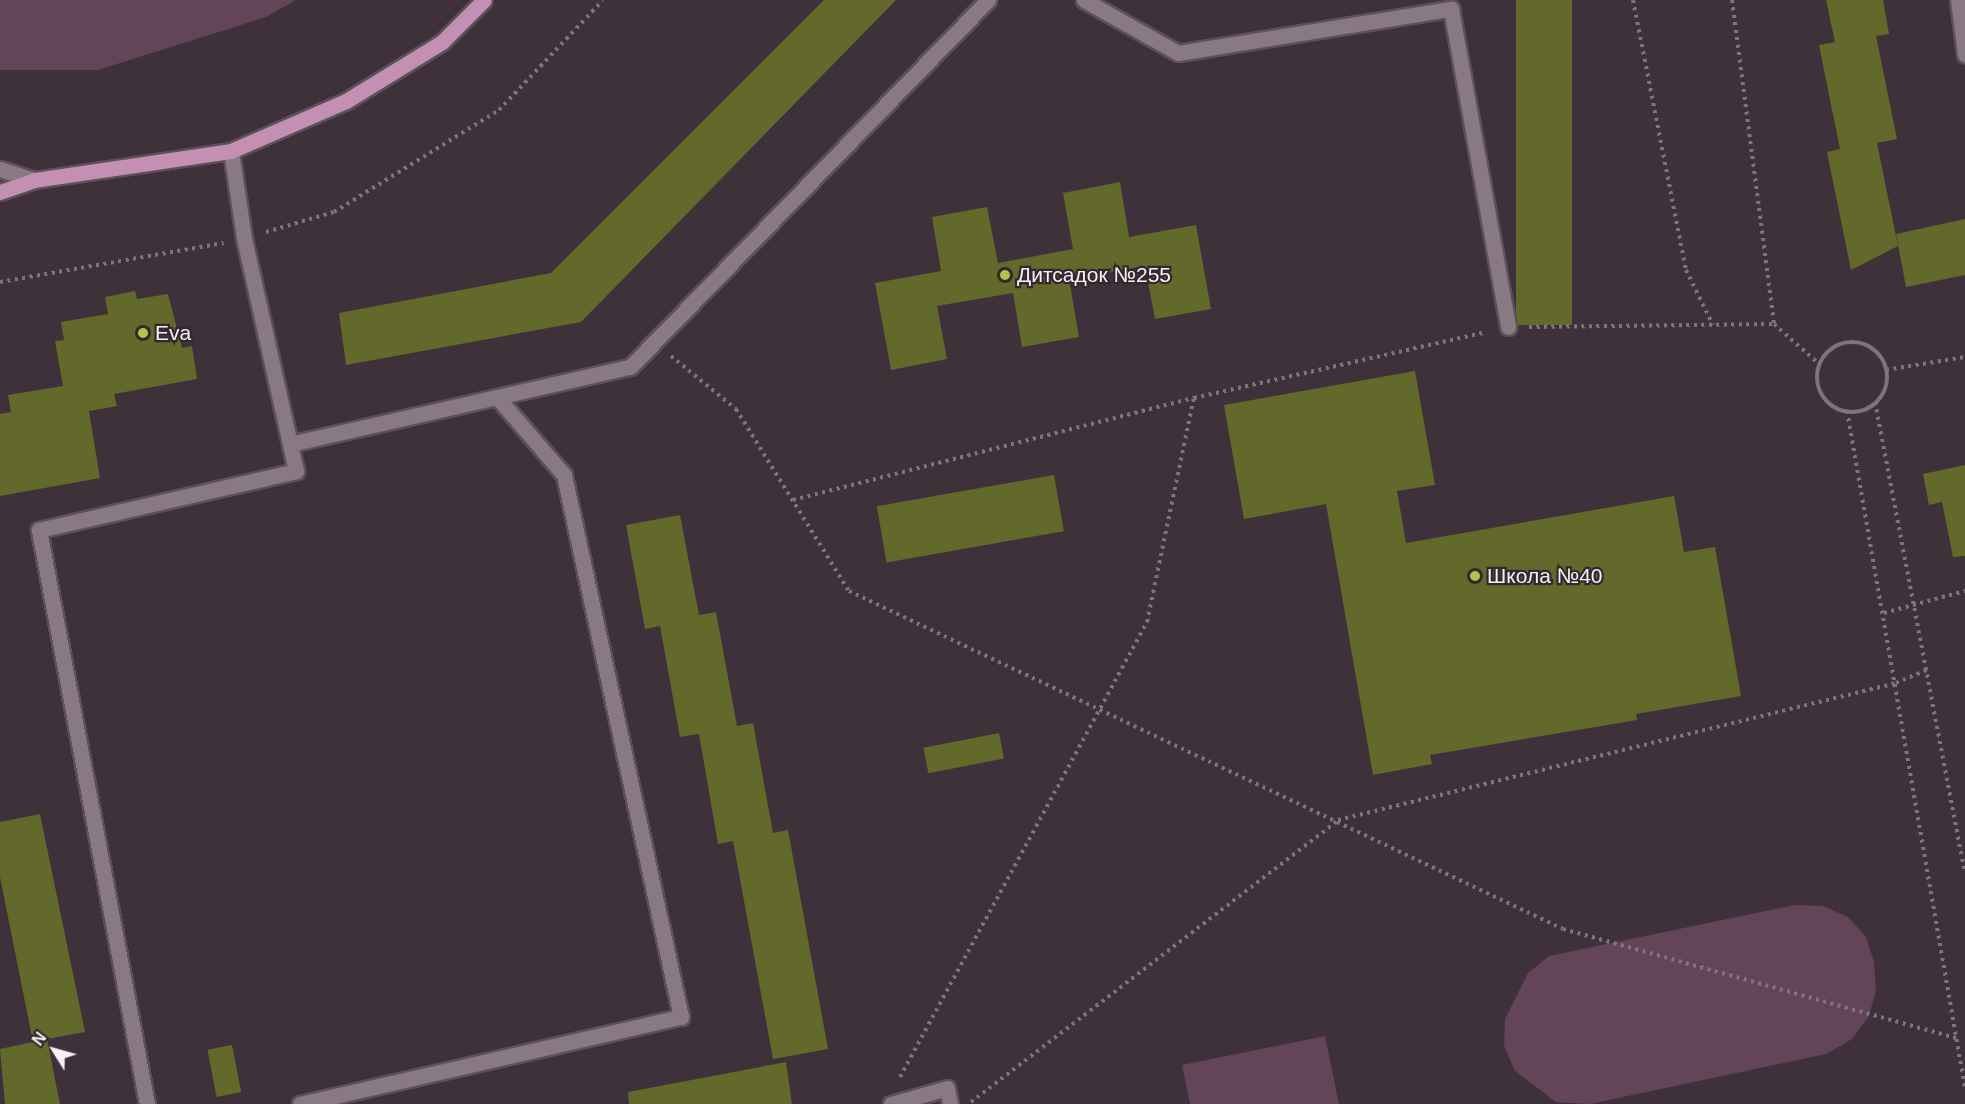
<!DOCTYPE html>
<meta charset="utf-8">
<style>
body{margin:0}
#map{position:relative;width:1965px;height:1104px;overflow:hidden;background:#3e313a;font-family:Arial,sans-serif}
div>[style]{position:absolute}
.green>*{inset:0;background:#634458}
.building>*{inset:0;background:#63682b;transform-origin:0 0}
.path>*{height:4px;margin-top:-2px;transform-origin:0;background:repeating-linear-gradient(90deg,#80747c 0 3px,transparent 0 7.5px)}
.path>.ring{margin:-2px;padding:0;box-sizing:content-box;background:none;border:4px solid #80747c;border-radius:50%}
.roads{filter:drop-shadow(2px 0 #5c5158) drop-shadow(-2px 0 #5c5158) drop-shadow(0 2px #5c5158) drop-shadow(0 -2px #5c5158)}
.minor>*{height:15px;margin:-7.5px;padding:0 7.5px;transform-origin:7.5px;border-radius:7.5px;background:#887983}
.major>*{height:15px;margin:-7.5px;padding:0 7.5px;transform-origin:7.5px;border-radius:7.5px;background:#c38fb2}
.dots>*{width:16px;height:16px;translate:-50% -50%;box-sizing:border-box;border:3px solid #34282f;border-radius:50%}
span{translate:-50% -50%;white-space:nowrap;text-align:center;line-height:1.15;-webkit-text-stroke:4.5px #34282f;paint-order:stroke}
.poi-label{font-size:21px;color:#f8eff4}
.left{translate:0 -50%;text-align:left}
.north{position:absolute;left:24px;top:1020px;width:60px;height:60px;-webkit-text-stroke:4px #34282f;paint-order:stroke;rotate:307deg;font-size:16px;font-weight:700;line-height:24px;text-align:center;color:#f8eff4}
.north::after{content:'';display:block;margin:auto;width:21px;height:27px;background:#f8eff4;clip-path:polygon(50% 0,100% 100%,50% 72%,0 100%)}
</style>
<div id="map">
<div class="green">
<div style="clip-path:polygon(0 0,296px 0,266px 17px,98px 70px,0 70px)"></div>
<div style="clip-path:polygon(1795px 905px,1823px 906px,1848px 917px,1866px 937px,1874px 962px,1876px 990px,1869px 1016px,1852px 1039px,1826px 1054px,1590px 1104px,1556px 1102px,1515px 1071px,1504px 1046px,1505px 1019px,1528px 973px,1549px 956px)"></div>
<div style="clip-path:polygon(1325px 1036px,1339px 1104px,1190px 1104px,1182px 1065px)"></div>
</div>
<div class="building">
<div style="clip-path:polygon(824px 0,896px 0,581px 322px,346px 365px,339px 313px,551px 273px)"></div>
<div style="left:1516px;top:0;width:56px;height:325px"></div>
<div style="clip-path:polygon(1826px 0,1883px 0,1889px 34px,1876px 36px,1897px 139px,1877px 143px,1898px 246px,1851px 270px,1827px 152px,1840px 149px,1819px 45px,1835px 42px)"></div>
<div style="clip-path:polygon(1120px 182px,1129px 237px,1196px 225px,1211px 309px,1155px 319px,1145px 266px,1069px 279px,1079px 337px,1022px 347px,1013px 293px,937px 306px,947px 359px,891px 370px,875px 283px,941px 271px,932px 217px,987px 207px,998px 263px,1073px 249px,1063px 193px)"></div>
<div style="clip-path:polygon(1965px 219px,1965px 275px,1906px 287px,1896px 234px)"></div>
<div style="clip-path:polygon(135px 291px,137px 299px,168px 294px,182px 348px,192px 346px,197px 379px,114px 394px,117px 406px,89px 411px,100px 478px,0 496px,0 414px,11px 412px,8px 395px,63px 386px,55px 341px,64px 340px,61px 322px,108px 314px,105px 297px)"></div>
<div style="clip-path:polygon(1415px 371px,1435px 485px,1397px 491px,1406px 543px,1674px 496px,1684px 552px,1715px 547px,1741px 696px,1636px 714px,1637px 720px,1430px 755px,1432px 764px,1373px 775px,1326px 504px,1244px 519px,1224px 405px)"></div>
<div style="clip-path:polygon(1965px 465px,1965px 556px,1953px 557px,1942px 502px,1929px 505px,1923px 474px)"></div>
<div style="left:1054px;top:475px;width:57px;height:180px;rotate:80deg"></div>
<div style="clip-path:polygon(680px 515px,699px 615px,716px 612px,737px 726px,753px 723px,773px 833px,788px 830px,828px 1049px,773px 1059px,733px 841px,718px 844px,699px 734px,680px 737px,660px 626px,645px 629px,626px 525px)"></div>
<div style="left:999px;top:733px;width:26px;height:77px;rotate:79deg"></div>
<div style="clip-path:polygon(40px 814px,85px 1032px,47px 1039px,60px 1104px,5px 1104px,0 1049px,33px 1042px,0 877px,0 822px)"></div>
<div style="left:232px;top:1045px;width:48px;height:25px;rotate:79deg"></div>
<div style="clip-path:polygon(786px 1062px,792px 1104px,629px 1104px,628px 1092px)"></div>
</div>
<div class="path">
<div style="left:1633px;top:0;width:275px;rotate:78.9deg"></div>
<div style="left:1686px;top:270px;width:61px;rotate:63.9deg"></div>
<div style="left:1732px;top:0;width:327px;rotate:82.6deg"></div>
<div style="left:1774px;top:324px;width:60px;rotate:41.6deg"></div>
<div style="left:266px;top:232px;width:71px;rotate:-16.4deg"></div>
<div style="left:334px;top:212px;width:194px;rotate:-31.7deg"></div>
<div style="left:499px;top:110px;width:151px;rotate:-46.6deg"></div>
<div style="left:0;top:282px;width:227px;rotate:-9.9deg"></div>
<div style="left:1529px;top:327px;width:245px;rotate:-0.7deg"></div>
<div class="ring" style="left:1817px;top:342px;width:66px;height:66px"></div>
<div style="left:671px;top:356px;width:84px;rotate:39.2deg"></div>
<div style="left:736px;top:409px;width:214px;rotate:58.2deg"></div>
<div style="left:849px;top:591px;width:790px;rotate:25.33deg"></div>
<div style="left:1563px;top:929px;width:408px;rotate:15.5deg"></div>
<div style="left:1886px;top:370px;width:80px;rotate:-9.3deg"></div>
<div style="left:1875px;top:402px;width:480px;rotate:79.2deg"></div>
<div style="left:1847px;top:411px;width:687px;rotate:80.11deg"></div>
<div style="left:793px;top:500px;width:414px;rotate:-14.3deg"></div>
<div style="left:1194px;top:398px;width:299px;rotate:-12.7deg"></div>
<div style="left:1884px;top:613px;width:84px;rotate:-15.2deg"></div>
<div style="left:900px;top:1077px;width:518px;rotate:-61.5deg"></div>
<div style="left:1147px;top:622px;width:229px;rotate:-78.2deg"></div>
<div style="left:971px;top:1102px;width:463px;rotate:-37.5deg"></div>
<div style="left:1338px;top:820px;width:575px;rotate:-13.79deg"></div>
<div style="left:1896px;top:683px;width:34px;rotate:-23deg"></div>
</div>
<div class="roads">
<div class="minor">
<div style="left:1084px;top:0;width:108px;rotate:29.4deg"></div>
<div style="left:1178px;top:53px;width:277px;rotate:-9.2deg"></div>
<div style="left:1451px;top:9px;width:323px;rotate:79.8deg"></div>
<div style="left:1958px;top:0;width:55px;rotate:82.7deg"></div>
<div style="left:0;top:169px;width:36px;rotate:18deg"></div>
<div style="left:290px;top:444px;width:349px;rotate:-12.8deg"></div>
<div style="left:630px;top:367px;width:513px;rotate:-45.71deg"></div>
<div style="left:147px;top:1104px;width:584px;rotate:-100.66deg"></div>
<div style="left:39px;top:530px;width:264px;rotate:-12.9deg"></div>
<div style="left:296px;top:471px;width:239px;rotate:-102.6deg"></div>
<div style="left:244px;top:238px;width:88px;rotate:-98.5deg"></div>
<div style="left:300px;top:1104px;width:391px;rotate:-12.9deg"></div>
<div style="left:681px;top:1017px;width:554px;rotate:-102.18deg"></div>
<div style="left:564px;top:475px;width:103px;rotate:-130.7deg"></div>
<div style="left:891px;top:1104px;width:58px;rotate:-15.9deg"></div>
<div style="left:947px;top:1088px;width:16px;rotate:79deg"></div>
</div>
<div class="major">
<div style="left:0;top:192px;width:36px;rotate:-19deg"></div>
<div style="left:34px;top:180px;width:199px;rotate:-8.4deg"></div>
<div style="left:231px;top:151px;width:125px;rotate:-23.5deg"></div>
<div style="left:346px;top:101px;width:113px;rotate:-31.6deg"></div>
<div style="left:442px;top:42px;width:59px;rotate:-45deg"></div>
</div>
</div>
<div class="dots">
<div style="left:1005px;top:275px;background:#b8c147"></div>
<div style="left:143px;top:333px;background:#b8c147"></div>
<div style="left:1475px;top:576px;background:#b8c147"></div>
</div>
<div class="poi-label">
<span class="left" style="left:1017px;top:275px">Дитсадок №255</span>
<span class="left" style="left:155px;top:333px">Eva</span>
<span class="left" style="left:1487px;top:576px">Школа №40</span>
</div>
<div class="north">N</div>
</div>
